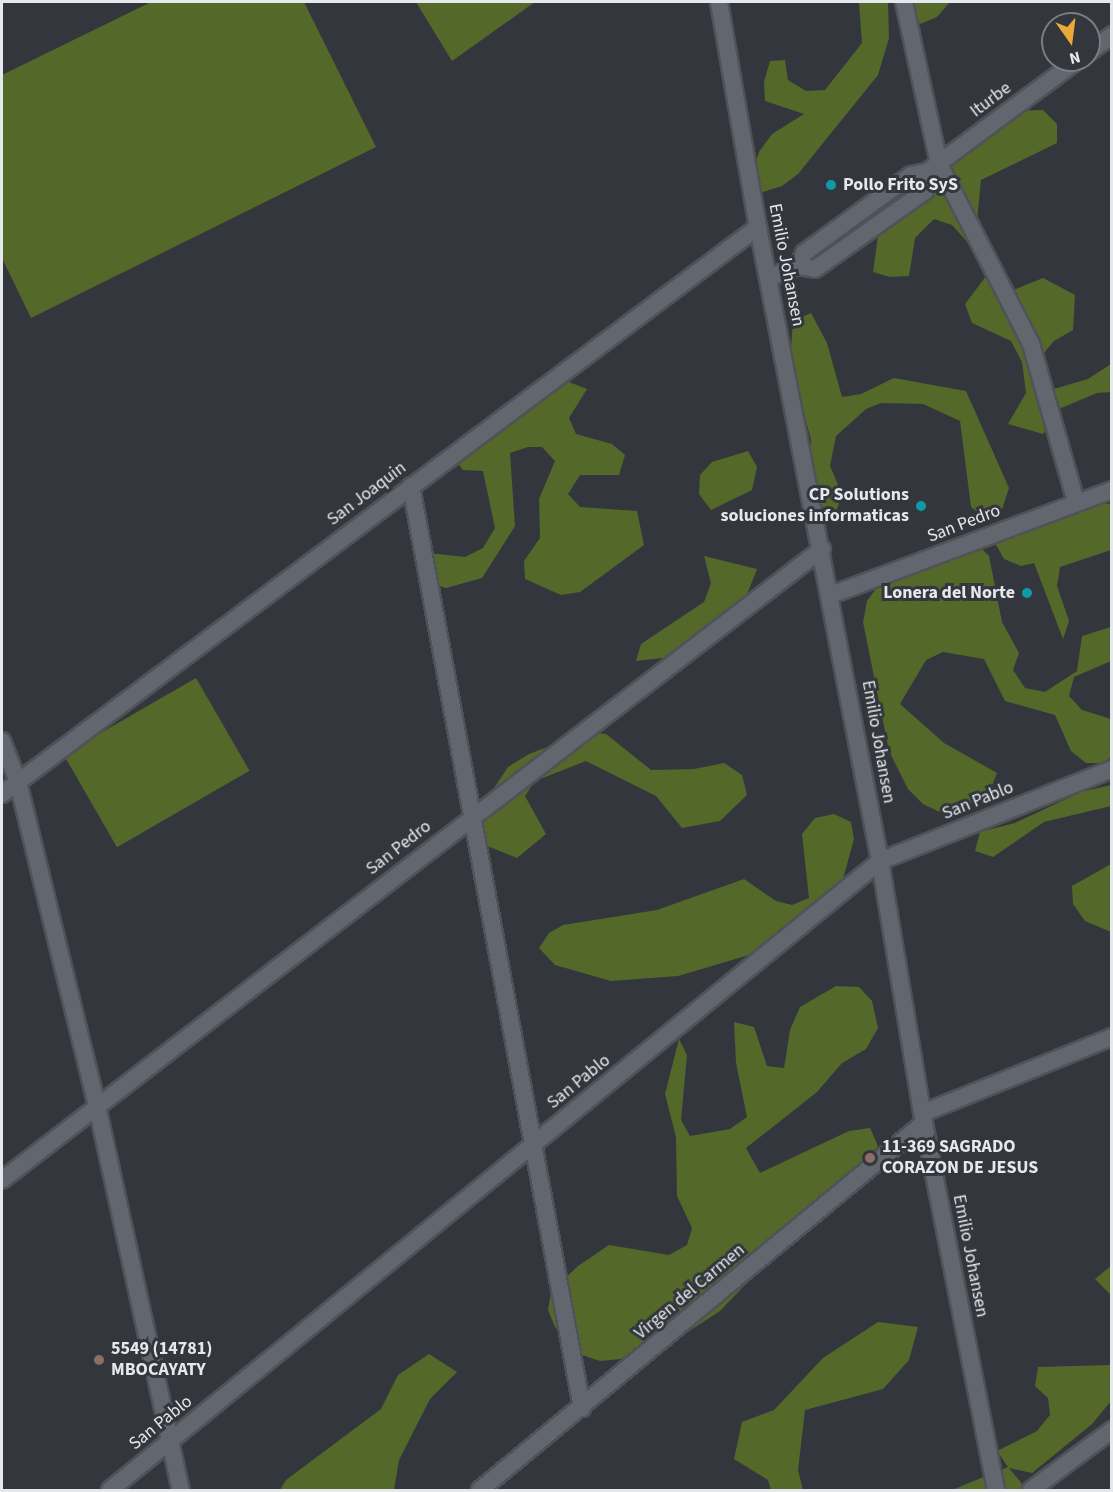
<!DOCTYPE html>
<style>
body{margin:0}
#map{position:relative;width:1113px;height:1492px;overflow:hidden;background:#33373d;font-family:"Source Sans 3",sans-serif}
div>[style]{position:absolute}
.green>*{inset:0;background:#536829;transform-origin:0 0}
.roads{filter:drop-shadow(2px 0 #4f5358) drop-shadow(-2px 0 #4f5358) drop-shadow(0 2px #4f5358) drop-shadow(0 -2px #4f5358)}
.minor>*{height:16px;margin:-8px;padding:0 8px;transform-origin:8px;border-radius:8px;background:#62666e}
.dots>*{width:16px;height:16px;translate:-50% -50%;box-sizing:border-box;border:3px solid #33373d;border-radius:50%}
span{translate:-50% -50%;white-space:nowrap;text-align:center;line-height:1.15;-webkit-text-stroke:6px #33373d;paint-order:stroke}
.street-label{font-size:18px;color:#e5e8ec}
.poi-label{font-size:18px;color:#e5e8ec;font-weight:700}
.left{translate:0 -50%;text-align:left}
.right{translate:-100% -50%;text-align:right}
.frame{position:absolute;inset:0;border:3px solid #e5e8ec;pointer-events:none}
.north{position:absolute;left:1041px;top:12px;width:60px;height:60px;box-sizing:border-box;background:#33373d;border:2px solid #7a7e83;border-radius:50%;rotate:166deg;font-size:16px;font-weight:700;line-height:24px;text-align:center;color:#e5e8ec}
.north::after{content:'';display:block;margin:auto;width:21px;height:27px;background:#e8ab37;clip-path:polygon(50% 0,100% 100%,50% 72%,0 100%)}
</style>
<div id="map">
<div class="green">
<div style="clip-path:polygon(151px 2px,304px 2px,376px 147px,31px 318px,2px 258px,2px 75px)"></div>
<div style="clip-path:polygon(416px 2px,535px 2px,452px 61px)"></div>
<div style="clip-path:polygon(859px 2px,888px 2px,889px 38px,878px 75px,798px 174px,782px 186px,756px 194px,751px 178px,759px 152px,772px 134px,804px 114px,765px 101px,764px 82px,770px 61px,785px 60px,788px 80px,806px 91px,825px 90px,862px 43px)"></div>
<div style="clip-path:polygon(903px 2px,950px 2px,937px 17px,920px 24px)"></div>
<div style="clip-path:polygon(1043px 110px,1057px 124px,1057px 143px,981px 180px,977px 221px,1009px 292px,1043px 278px,1075px 295px,1073px 330px,1054px 341px,1043px 354px,1042px 374px,1054px 389px,1088px 379px,1111px 364px,1111px 392px,1097px 393px,1059px 409px,1043px 434px,1008px 424px,1026px 393px,1022px 362px,1011px 341px,972px 323px,965px 304px,987px 275px,980px 256px,952px 225px,934px 219px,915px 238px,909px 276px,890px 277px,873px 272px,878px 236px,990px 122px,1006px 111px)"></div>
<div style="clip-path:polygon(899px 195px,903px 197px,844px 239px,843px 234px)"></div>
<div style="clip-path:polygon(811px 313px,827px 343px,842px 397px,861px 394px,894px 378px,966px 391px,1009px 488px,1002px 509px,987px 519px,971px 507px,960px 421px,923px 404px,881px 403px,866px 409px,836px 436px,830px 466px,842px 494px,836px 512px,817px 505px,808px 481px,811px 440px,790px 360px,793px 321px)"></div>
<div style="clip-path:polygon(569px 382px,587px 389px,569px 418px,576px 434px,612px 444px,625px 455px,619px 475px,580px 475px,568px 494px,580px 507px,637px 511px,644px 545px,580px 592px,561px 595px,525px 579px,524px 561px,540px 538px,539px 499px,555px 461px,542px 447px,528px 447px,510px 453px,515px 526px,482px 578px,446px 588px,424px 582px,415px 565px,429px 553px,465px 557px,483px 548px,495px 528px,483px 471px,463px 470px,452px 455px,546px 389px)"></div>
<div style="clip-path:polygon(748px 451px,757px 467px,752px 490px,711px 510px,699px 494px,700px 475px,712px 462px)"></div>
<div style="clip-path:polygon(1057px 500px,1111px 504px,1111px 550px,1060px 567px,1057px 586px,1069px 621px,1063px 639px,1034px 563px,1021px 566px,1004px 559px,995px 543px,1004px 527px)"></div>
<div style="clip-path:polygon(976px 543px,989px 556px,1002px 622px,1019px 653px,1013px 670px,1025px 688px,1045px 692px,1077px 671px,1082px 636px,1111px 627px,1111px 661px,1074px 677px,1069px 696px,1082px 710px,1111px 719px,1111px 757px,1103px 763px,1086px 763px,1071px 751px,1055px 715px,1005px 701px,984px 659px,943px 652px,926px 660px,900px 704px,944px 743px,997px 773px,989px 793px,958px 811px,940px 812px,923px 804px,908px 789px,889px 751px,863px 622px,867px 601px,878px 586px)"></div>
<div style="clip-path:polygon(704px 556px,757px 569px,746px 597px,671px 657px,636px 661px,641px 644px,704px 602px,711px 583px)"></div>
<div style="left:196px;top:678px;width:107px;height:153px;rotate:60deg"></div>
<div style="clip-path:polygon(587px 732px,606px 734px,651px 770px,694px 769px,724px 763px,742px 775px,747px 795px,720px 821px,682px 828px,656px 796px,586px 761px,535px 781px,525px 796px,546px 834px,517px 858px,480px 843px,471px 823px,508px 767px,529px 754px)"></div>
<div style="clip-path:polygon(1111px 785px,1111px 806px,1044px 822px,993px 857px,975px 851px,980px 832px,1015px 823px,1081px 792px)"></div>
<div style="clip-path:polygon(834px 814px,851px 822px,854px 839px,838px 897px,798px 931px,749px 955px,678px 976px,611px 981px,555px 965px,539px 948px,549px 933px,563px 925px,657px 910px,744px 879px,776px 901px,792px 905px,809px 898px,802px 834px,815px 818px)"></div>
<div style="clip-path:polygon(1111px 864px,1111px 932px,1085px 921px,1073px 904px,1072px 886px)"></div>
<div style="clip-path:polygon(836px 986px,859px 987px,872px 1001px,878px 1028px,866px 1049px,842px 1063px,817px 1092px,746px 1148px,760px 1173px,849px 1131px,870px 1128px,878px 1146px,720px 1311px,677px 1339px,621px 1359px,600px 1361px,579px 1354px,555px 1327px,548px 1310px,551px 1292px,578px 1266px,609px 1245px,669px 1255px,687px 1245px,692px 1228px,677px 1196px,676px 1137px,665px 1094px,679px 1039px,687px 1055px,681px 1120px,690px 1136px,730px 1129px,747px 1117px,736px 1063px,734px 1022px,754px 1027px,767px 1066px,784px 1068px,790px 1030px,800px 1007px)"></div>
<div style="clip-path:polygon(1111px 1266px,1111px 1295px,1095px 1279px)"></div>
<div style="clip-path:polygon(878px 1322px,918px 1327px,909px 1360px,883px 1389px,805px 1410px,798px 1470px,803px 1490px,771px 1490px,768px 1480px,734px 1459px,742px 1422px,774px 1410px,823px 1358px)"></div>
<div style="clip-path:polygon(429px 1354px,457px 1372px,430px 1399px,399px 1460px,394px 1490px,280px 1490px,286px 1480px,381px 1409px,398px 1375px)"></div>
<div style="clip-path:polygon(1111px 1365px,1111px 1401px,1092px 1424px,1032px 1473px,1009px 1468px,1027px 1490px,952px 1490px,1008px 1467px,997px 1451px,1037px 1431px,1050px 1415px,1048px 1398px,1035px 1386px,1038px 1367px)"></div>
</div>
<div class="roads">
<div class="minor">
<div style="left:719px;top:2px;width:228px;rotate:80.2deg"></div>
<div style="left:758px;top:227px;width:646px;rotate:79.11deg"></div>
<div style="left:880px;top:861px;width:266px;rotate:80.5deg"></div>
<div style="left:924px;top:1123px;width:374px;rotate:78.9deg"></div>
<div style="left:904px;top:2px;width:166px;rotate:77.8deg"></div>
<div style="left:939px;top:164px;width:202px;rotate:62.9deg"></div>
<div style="left:1031px;top:344px;width:164px;rotate:74.1deg"></div>
<div style="left:1089px;top:52px;width:29px;rotate:-36deg"></div>
<div style="left:798px;top:266px;width:14px;rotate:-65deg"></div>
<div style="left:804px;top:253px;width:132px;rotate:-36.1deg"></div>
<div style="left:911px;top:175px;width:16px;rotate:-11deg"></div>
<div style="left:927px;top:172px;width:188px;rotate:-36.6deg"></div>
<div style="left:768px;top:278px;width:32px;rotate:-22deg"></div>
<div style="left:798px;top:266px;width:17px;rotate:10deg"></div>
<div style="left:815px;top:269px;width:135px;rotate:-35.3deg"></div>
<div style="left:925px;top:191px;width:19px;rotate:-84deg"></div>
<div style="left:411px;top:486px;width:938px;rotate:79.49deg"></div>
<div style="left:831px;top:595px;width:300px;rotate:-20.5deg"></div>
<div style="left:2px;top:741px;width:44px;rotate:68.7deg"></div>
<div style="left:18px;top:782px;width:333px;rotate:76.3deg"></div>
<div style="left:97px;top:1106px;width:393px;rotate:77.7deg"></div>
<div style="left:2px;top:794px;width:945px;rotate:-36.87deg"></div>
<div style="left:923px;top:1113px;width:204px;rotate:-21.9deg"></div>
<div style="left:2px;top:1180px;width:1035px;rotate:-37.58deg"></div>
<div style="left:110px;top:1490px;width:994px;rotate:-39.24deg"></div>
<div style="left:880px;top:861px;width:250px;rotate:-21.6deg"></div>
<div style="left:480px;top:1490px;width:576px;rotate:-39.58deg"></div>
<div style="left:1031px;top:1490px;width:101px;rotate:-36.5deg"></div>
</div>
</div>
<div class="dots">
<div style="left:831px;top:185px;background:#0f9aa8"></div>
<div style="left:921px;top:506px;background:#0f9aa8"></div>
<div style="left:1027px;top:593px;background:#0f9aa8"></div>
<div style="left:870px;top:1158px;background:#8d6e63"></div>
<div style="left:99px;top:1360px;background:#8d6e63"></div>
</div>
<div class="street-label">
<span style="left:991px;top:100px;rotate:-37deg">Iturbe</span>
<span style="left:786px;top:265px;rotate:79deg">Emilio Johansen</span>
<span style="left:367px;top:494px;rotate:-37deg">San Joaquin</span>
<span style="left:964px;top:524px;rotate:-21deg">San Pedro</span>
<span style="left:878px;top:742px;rotate:80deg">Emilio Johansen</span>
<span style="left:978px;top:801px;rotate:-22deg">San Pablo</span>
<span style="left:399px;top:848px;rotate:-38deg">San Pedro</span>
<span style="left:579px;top:1082px;rotate:-39deg">San Pablo</span>
<span style="left:970px;top:1256px;rotate:79deg">Emilio Johansen</span>
<span style="left:690px;top:1292px;rotate:-40deg">Virgen del Carmen</span>
<span style="left:161px;top:1423px;rotate:-39deg">San Pablo</span>
</div>
<div class="poi-label">
<span class="left" style="left:843px;top:185px">Pollo Frito SyS</span>
<span class="right" style="left:909px;top:506px">CP Solutions<br>soluciones informaticas</span>
<span class="right" style="left:1015px;top:593px">Lonera del Norte</span>
<span class="left" style="left:882px;top:1158px">11-369 SAGRADO<br>CORAZON DE JESUS</span>
<span class="left" style="left:111px;top:1360px">5549 (14781)<br>MBOCAYATY</span>
</div>
<div class="frame"></div>
<div class="north">N</div>
</div>
